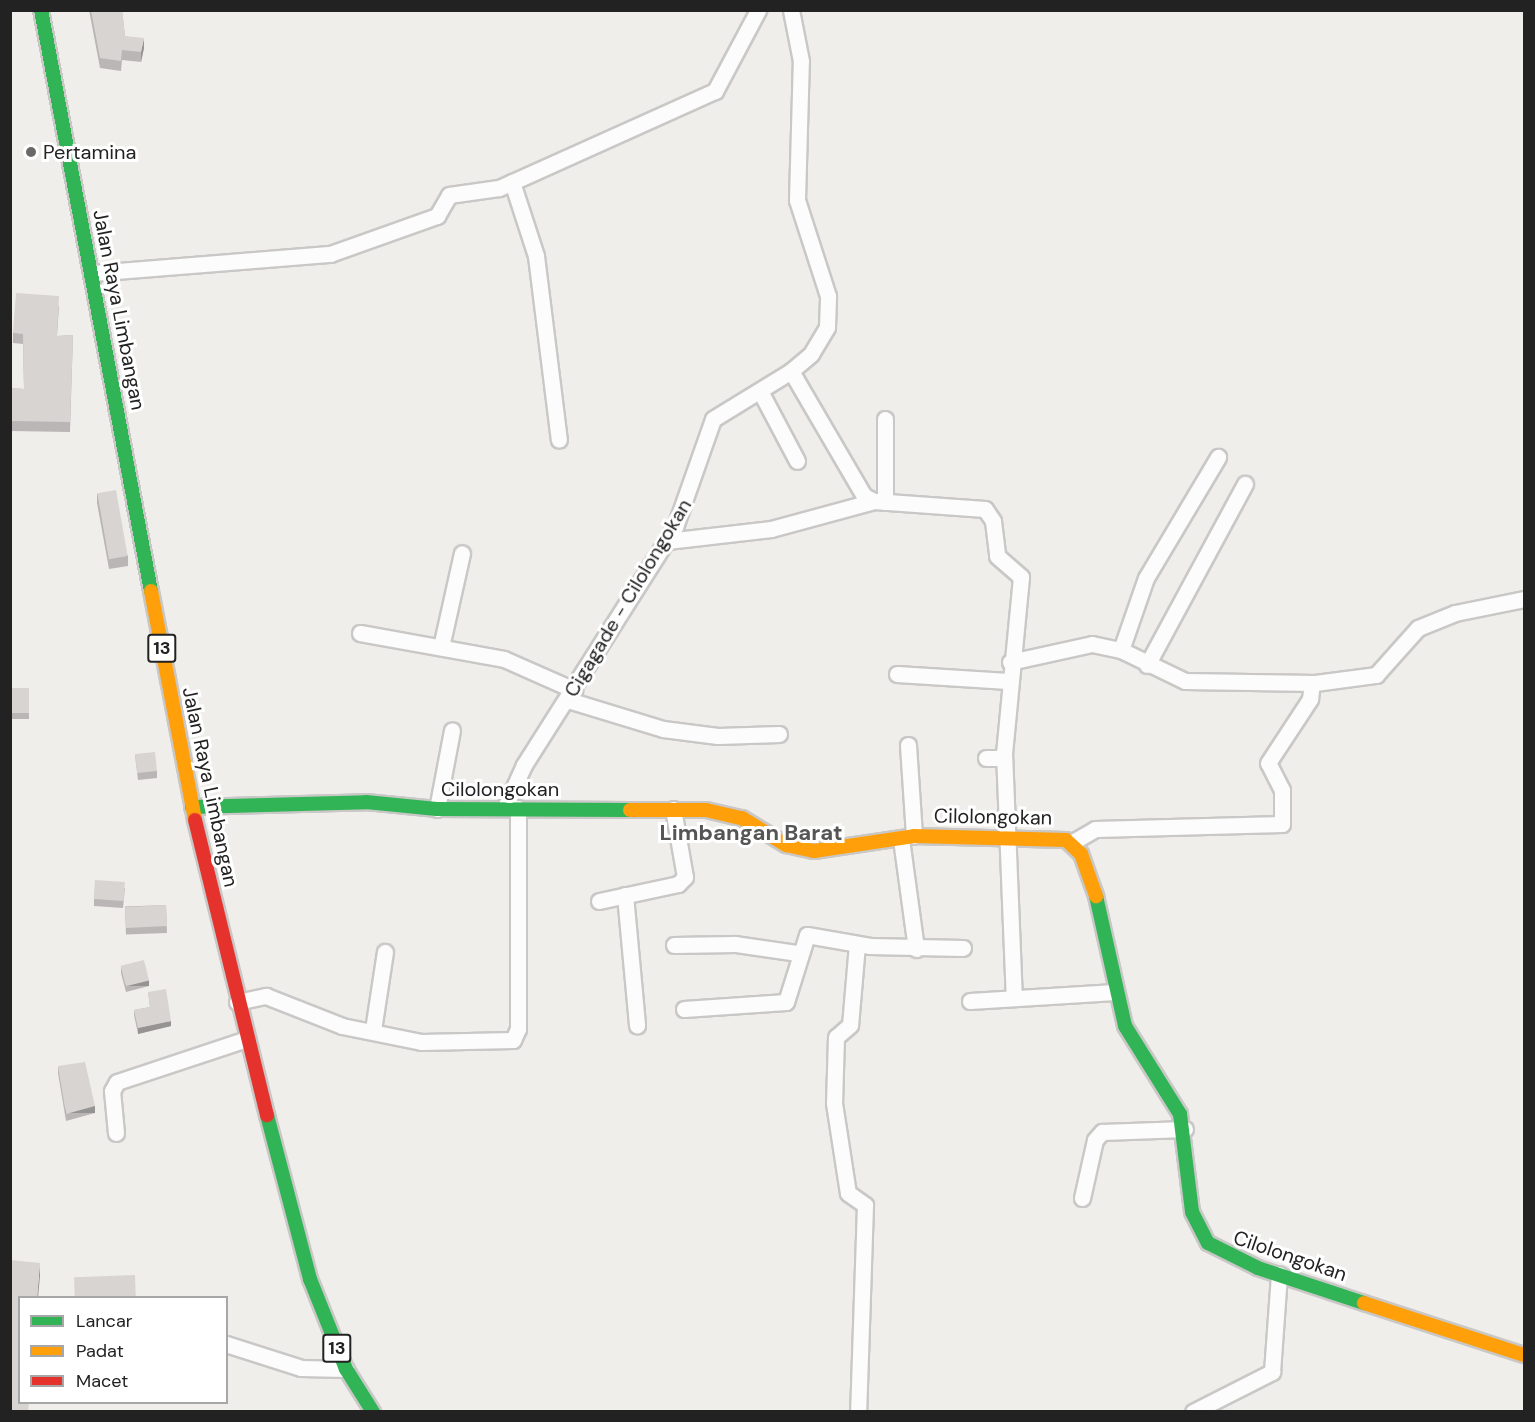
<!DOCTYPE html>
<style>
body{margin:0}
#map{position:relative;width:1535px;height:1422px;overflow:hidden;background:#f0eeeb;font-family:"DM Sans",sans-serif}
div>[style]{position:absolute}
.roads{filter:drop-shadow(2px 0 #c9c8c7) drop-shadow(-2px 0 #c9c8c7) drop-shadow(0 2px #c9c8c7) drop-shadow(0 -2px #c9c8c7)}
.street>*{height:15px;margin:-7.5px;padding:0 7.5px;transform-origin:7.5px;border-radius:7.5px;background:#fdfcfc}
.fast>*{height:14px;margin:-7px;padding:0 7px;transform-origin:7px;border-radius:7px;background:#30b455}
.slow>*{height:14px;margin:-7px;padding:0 7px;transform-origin:7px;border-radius:7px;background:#ff9f0a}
.jam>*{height:14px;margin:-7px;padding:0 7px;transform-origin:7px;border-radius:7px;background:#e5322d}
.wall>*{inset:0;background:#b9b6b5;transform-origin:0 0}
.shaded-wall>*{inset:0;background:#969493;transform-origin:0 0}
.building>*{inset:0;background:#d7d4d2;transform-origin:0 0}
.dots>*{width:16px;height:16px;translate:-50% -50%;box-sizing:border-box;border:3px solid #fff;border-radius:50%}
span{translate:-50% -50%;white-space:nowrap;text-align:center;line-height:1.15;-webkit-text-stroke:6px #fff;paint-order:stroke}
.shield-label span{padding:2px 4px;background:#fff;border:2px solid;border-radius:4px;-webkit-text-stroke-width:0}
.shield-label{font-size:18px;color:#222;font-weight:700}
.poi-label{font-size:20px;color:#222}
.left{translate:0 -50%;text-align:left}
.street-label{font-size:20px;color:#222}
.quarter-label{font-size:22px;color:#555;font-weight:700}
.frame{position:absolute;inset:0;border:12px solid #222;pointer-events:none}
.legend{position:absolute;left:18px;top:1296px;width:210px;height:108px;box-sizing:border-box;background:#fff;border:2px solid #a7a7a7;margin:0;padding:8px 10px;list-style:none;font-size:18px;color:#222}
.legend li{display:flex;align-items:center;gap:12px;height:30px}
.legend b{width:30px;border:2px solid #a7a7a7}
</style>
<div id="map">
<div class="roads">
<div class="street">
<div style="left:512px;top:182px;width:78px;rotate:72deg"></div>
<div style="left:536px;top:256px;width:185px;rotate:82.9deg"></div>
<div style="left:92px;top:273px;width:239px;rotate:-4.6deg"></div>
<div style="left:330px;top:254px;width:114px;rotate:-19.6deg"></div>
<div style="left:437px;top:216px;width:24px;rotate:-60deg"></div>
<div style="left:449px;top:195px;width:50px;rotate:-8deg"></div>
<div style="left:499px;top:188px;width:237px;rotate:-24.2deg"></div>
<div style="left:715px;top:91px;width:92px;rotate:-62deg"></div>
<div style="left:791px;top:371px;width:145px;rotate:59.7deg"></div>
<div style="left:864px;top:496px;width:11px;rotate:27deg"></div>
<div style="left:874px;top:501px;width:111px;rotate:4.1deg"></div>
<div style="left:985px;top:509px;width:14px;rotate:56deg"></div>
<div style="left:993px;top:521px;width:35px;rotate:83deg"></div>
<div style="left:997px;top:556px;width:32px;rotate:41deg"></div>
<div style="left:1021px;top:577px;width:176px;rotate:95.5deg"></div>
<div style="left:1004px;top:752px;width:246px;rotate:87.7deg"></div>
<div style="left:760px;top:391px;width:79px;rotate:62.1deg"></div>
<div style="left:885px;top:502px;width:83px;rotate:-90deg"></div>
<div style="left:667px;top:541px;width:105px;rotate:-6.6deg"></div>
<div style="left:771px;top:529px;width:107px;rotate:-15.2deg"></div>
<div style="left:360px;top:633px;width:146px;rotate:10.2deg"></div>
<div style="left:504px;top:659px;width:77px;rotate:23.9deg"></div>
<div style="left:441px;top:647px;width:96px;rotate:-77.4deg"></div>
<div style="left:1121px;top:650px;width:76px;rotate:-70.9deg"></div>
<div style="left:1146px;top:578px;width:141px;rotate:-59.2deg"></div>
<div style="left:1010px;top:662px;width:84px;rotate:-12.4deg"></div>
<div style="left:1092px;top:644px;width:30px;rotate:12deg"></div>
<div style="left:1121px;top:650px;width:71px;rotate:25.8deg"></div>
<div style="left:1185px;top:681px;width:130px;rotate:0.9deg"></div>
<div style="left:1315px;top:683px;width:62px;rotate:-7.5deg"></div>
<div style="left:1376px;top:675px;width:63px;rotate:-48.2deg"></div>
<div style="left:1418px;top:628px;width:40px;rotate:-22deg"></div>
<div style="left:1455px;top:613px;width:70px;rotate:-11.5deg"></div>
<div style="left:1147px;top:665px;width:206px;rotate:-61.6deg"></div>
<div style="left:897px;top:674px;width:111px;rotate:3.6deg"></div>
<div style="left:568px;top:700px;width:99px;rotate:17deg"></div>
<div style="left:663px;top:729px;width:55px;rotate:7.3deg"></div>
<div style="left:718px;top:736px;width:61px;rotate:-1.9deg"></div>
<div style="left:908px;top:745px;width:91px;rotate:86.2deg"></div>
<div style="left:986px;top:758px;width:18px"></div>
<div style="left:505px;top:807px;width:46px;rotate:-65.7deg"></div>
<div style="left:524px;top:765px;width:282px;rotate:-57.6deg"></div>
<div style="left:675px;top:527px;width:114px;rotate:-70.6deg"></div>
<div style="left:713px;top:419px;width:92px;rotate:-31.6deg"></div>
<div style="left:791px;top:371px;width:26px;rotate:-40deg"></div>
<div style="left:811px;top:354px;width:31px;rotate:-59deg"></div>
<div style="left:827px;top:327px;width:31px;rotate:-88deg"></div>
<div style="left:828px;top:296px;width:101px;rotate:-107.9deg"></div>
<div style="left:797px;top:200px;width:139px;rotate:-88.4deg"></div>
<div style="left:801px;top:61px;width:52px;rotate:-101.1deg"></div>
<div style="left:437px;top:809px;width:80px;rotate:-79.2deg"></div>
<div style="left:901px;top:839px;width:111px;rotate:82.2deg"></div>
<div style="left:1071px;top:843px;width:28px;rotate:-30deg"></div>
<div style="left:1095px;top:829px;width:187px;rotate:-1.5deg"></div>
<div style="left:1282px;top:824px;width:34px;rotate:-90deg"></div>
<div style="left:1282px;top:790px;width:30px;rotate:-117deg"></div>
<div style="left:1268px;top:763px;width:77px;rotate:-56.7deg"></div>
<div style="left:1310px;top:699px;width:16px;rotate:-83deg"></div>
<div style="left:625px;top:895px;width:131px;rotate:84.7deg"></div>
<div style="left:599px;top:901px;width:81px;rotate:-12.1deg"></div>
<div style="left:678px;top:884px;width:10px;rotate:-45deg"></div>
<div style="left:685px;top:877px;width:69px;rotate:-100deg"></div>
<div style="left:857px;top:944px;width:81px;rotate:94.9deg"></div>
<div style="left:850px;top:1025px;width:18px;rotate:139deg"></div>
<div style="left:836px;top:1037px;width:66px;rotate:91.7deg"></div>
<div style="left:834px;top:1103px;width:91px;rotate:81.2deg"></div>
<div style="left:848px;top:1193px;width:21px;rotate:35deg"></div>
<div style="left:865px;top:1205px;width:207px;rotate:91.9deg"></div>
<div style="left:674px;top:945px;width:61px;rotate:-0.9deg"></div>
<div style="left:735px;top:944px;width:63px;rotate:8.3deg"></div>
<div style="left:970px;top:1001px;width:145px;rotate:-3.6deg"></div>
<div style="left:237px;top:1002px;width:30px;rotate:-12deg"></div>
<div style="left:266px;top:996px;width:82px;rotate:21.5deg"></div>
<div style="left:342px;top:1026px;width:81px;rotate:11.4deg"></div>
<div style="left:421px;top:1042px;width:92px;rotate:-1.2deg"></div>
<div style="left:513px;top:1040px;width:12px;rotate:-66deg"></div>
<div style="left:518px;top:1029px;width:221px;rotate:-90deg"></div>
<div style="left:684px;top:1009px;width:102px;rotate:-3.9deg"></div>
<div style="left:786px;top:1002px;width:70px;rotate:-72.6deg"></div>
<div style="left:807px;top:935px;width:64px;rotate:9.9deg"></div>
<div style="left:870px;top:946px;width:93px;rotate:1.2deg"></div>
<div style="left:373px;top:1030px;width:79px;rotate:-81.3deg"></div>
<div style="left:116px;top:1133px;width:42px;rotate:-95.4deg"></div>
<div style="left:112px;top:1091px;width:10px;rotate:-61deg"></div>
<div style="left:117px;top:1082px;width:137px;rotate:-18.3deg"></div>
<div style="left:1082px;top:1198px;width:59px;rotate:-77.4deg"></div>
<div style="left:1095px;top:1140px;width:11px;rotate:-49deg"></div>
<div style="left:1102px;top:1132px;width:83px;rotate:-2.1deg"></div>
<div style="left:226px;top:1344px;width:79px;rotate:17.7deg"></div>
<div style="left:301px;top:1368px;width:45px;rotate:1.3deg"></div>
<div style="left:1193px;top:1412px;width:89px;rotate:-26.9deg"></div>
<div style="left:1272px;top:1372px;width:98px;rotate:-85.9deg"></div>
</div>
<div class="fast">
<div style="left:41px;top:10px;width:591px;rotate:79.28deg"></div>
<div style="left:192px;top:807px;width:174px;rotate:-1.6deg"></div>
<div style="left:366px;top:802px;width:71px;rotate:5.6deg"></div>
<div style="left:437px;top:809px;width:193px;rotate:0.3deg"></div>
<div style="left:1096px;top:896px;width:133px;rotate:77.4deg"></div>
<div style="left:1125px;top:1026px;width:104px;rotate:58deg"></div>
<div style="left:1180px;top:1114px;width:99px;rotate:83deg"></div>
<div style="left:1192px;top:1212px;width:35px;rotate:63deg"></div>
<div style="left:1208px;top:1243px;width:56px;rotate:26.6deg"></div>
<div style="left:1258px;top:1268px;width:112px;rotate:18.3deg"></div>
<div style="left:267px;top:1115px;width:170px;rotate:75.3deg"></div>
<div style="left:310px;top:1279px;width:97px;rotate:68.2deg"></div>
<div style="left:346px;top:1369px;width:51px;rotate:57.9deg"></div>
</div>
<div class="slow">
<div style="left:151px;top:591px;width:233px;rotate:79.1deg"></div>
<div style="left:630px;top:810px;width:76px"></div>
<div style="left:706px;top:810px;width:37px;rotate:13deg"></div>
<div style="left:742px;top:818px;width:52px;rotate:31.5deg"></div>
<div style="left:786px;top:845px;width:29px;rotate:12deg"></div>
<div style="left:814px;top:851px;width:101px;rotate:-8.5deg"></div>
<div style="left:914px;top:836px;width:152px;rotate:1.5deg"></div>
<div style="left:1066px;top:840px;width:21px;rotate:43deg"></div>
<div style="left:1081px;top:854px;width:45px;rotate:70.3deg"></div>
<div style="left:1364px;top:1303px;width:168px;rotate:18deg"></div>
</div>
<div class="jam">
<div style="left:195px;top:820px;width:304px;rotate:76.3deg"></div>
</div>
</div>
<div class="wall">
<div style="clip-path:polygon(89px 10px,122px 10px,125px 36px,144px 48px,141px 62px,122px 60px,121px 71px,100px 68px)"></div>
<div style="clip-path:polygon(59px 306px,57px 336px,73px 335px,70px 432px,10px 431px,10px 388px,24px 389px,23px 344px,13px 343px,13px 333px)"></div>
<div style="clip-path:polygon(97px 493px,128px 556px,128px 566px,109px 569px,97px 503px)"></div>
<div style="left:10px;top:688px;width:19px;height:31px"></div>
<div style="clip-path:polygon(135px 755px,157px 771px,157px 778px,138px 780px)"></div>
<div style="clip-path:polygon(125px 888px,123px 908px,94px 906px,94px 899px)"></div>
<div style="left:166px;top:905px;width:28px;height:41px;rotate:88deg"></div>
<div style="clip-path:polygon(121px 966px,149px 986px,126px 992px,121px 973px)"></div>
<div style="clip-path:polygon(148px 992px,171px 1026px,138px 1034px,134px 1015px,134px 1010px,150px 1007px)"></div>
<div style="clip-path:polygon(58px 1066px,95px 1113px,66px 1121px,58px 1073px)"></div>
</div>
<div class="shaded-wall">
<div style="clip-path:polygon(144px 38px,144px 48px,141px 62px,141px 52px)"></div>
<div style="left:149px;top:980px;width:6px;height:24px;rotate:90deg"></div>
<div style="clip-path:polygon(171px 1021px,171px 1026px,138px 1034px,138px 1028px)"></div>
<div style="left:95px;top:1106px;width:7px;height:30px;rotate:90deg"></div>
<div style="clip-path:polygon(40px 1263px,40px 1276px,38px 1298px,37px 1298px)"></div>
</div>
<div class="building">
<div style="clip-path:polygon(91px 10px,122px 10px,125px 36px,144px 38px,141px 52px,122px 50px,121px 61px,100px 58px)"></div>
<div style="clip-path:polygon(16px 293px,59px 296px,57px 336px,73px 335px,70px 422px,10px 421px,10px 388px,24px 389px,23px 334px,13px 333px)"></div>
<div style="left:116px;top:490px;width:67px;height:19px;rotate:80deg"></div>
<div style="left:10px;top:688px;width:19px;height:25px"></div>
<div style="left:155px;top:752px;width:19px;height:20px;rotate:84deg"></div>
<div style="left:95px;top:880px;width:30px;height:19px;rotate:4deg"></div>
<div style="left:166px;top:905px;width:21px;height:41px;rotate:87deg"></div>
<div style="left:144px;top:960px;width:21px;height:24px;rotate:76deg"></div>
<div style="clip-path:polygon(166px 989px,171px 1021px,138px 1028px,134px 1010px,150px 1007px,148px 992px)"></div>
<div style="clip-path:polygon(85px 1062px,95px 1106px,66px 1114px,58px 1066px)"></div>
<div style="clip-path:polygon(10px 1260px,40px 1263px,37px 1298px,20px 1298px,20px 1402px,29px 1402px,28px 1412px,10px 1412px)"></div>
<div style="left:135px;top:1275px;width:23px;height:61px;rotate:88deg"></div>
</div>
<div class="dots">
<div style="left:31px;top:152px;background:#6a6968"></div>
</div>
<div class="shield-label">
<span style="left:162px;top:648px">13</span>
<span style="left:337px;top:1348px">13</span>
</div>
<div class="poi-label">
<span class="left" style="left:43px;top:152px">Pertamina</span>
</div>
<div class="street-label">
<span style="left:119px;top:310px;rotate:79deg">Jalan Raya Limbangan</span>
<span style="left:628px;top:598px;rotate:-59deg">Cigagade - Cilolongokan</span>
<span style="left:210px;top:787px;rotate:78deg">Jalan Raya Limbangan</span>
<span style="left:500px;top:789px">Cilolongokan</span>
<span style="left:993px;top:817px;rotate:1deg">Cilolongokan</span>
<span style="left:1290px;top:1256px;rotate:19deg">Cilolongokan</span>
</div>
<div class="quarter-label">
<span style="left:751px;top:833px">Limbangan Barat</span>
</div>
<div class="frame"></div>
<ul class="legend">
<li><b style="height:8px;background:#30b455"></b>Lancar</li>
<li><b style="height:8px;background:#ff9f0a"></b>Padat</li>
<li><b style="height:8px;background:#e5322d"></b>Macet</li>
</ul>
</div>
